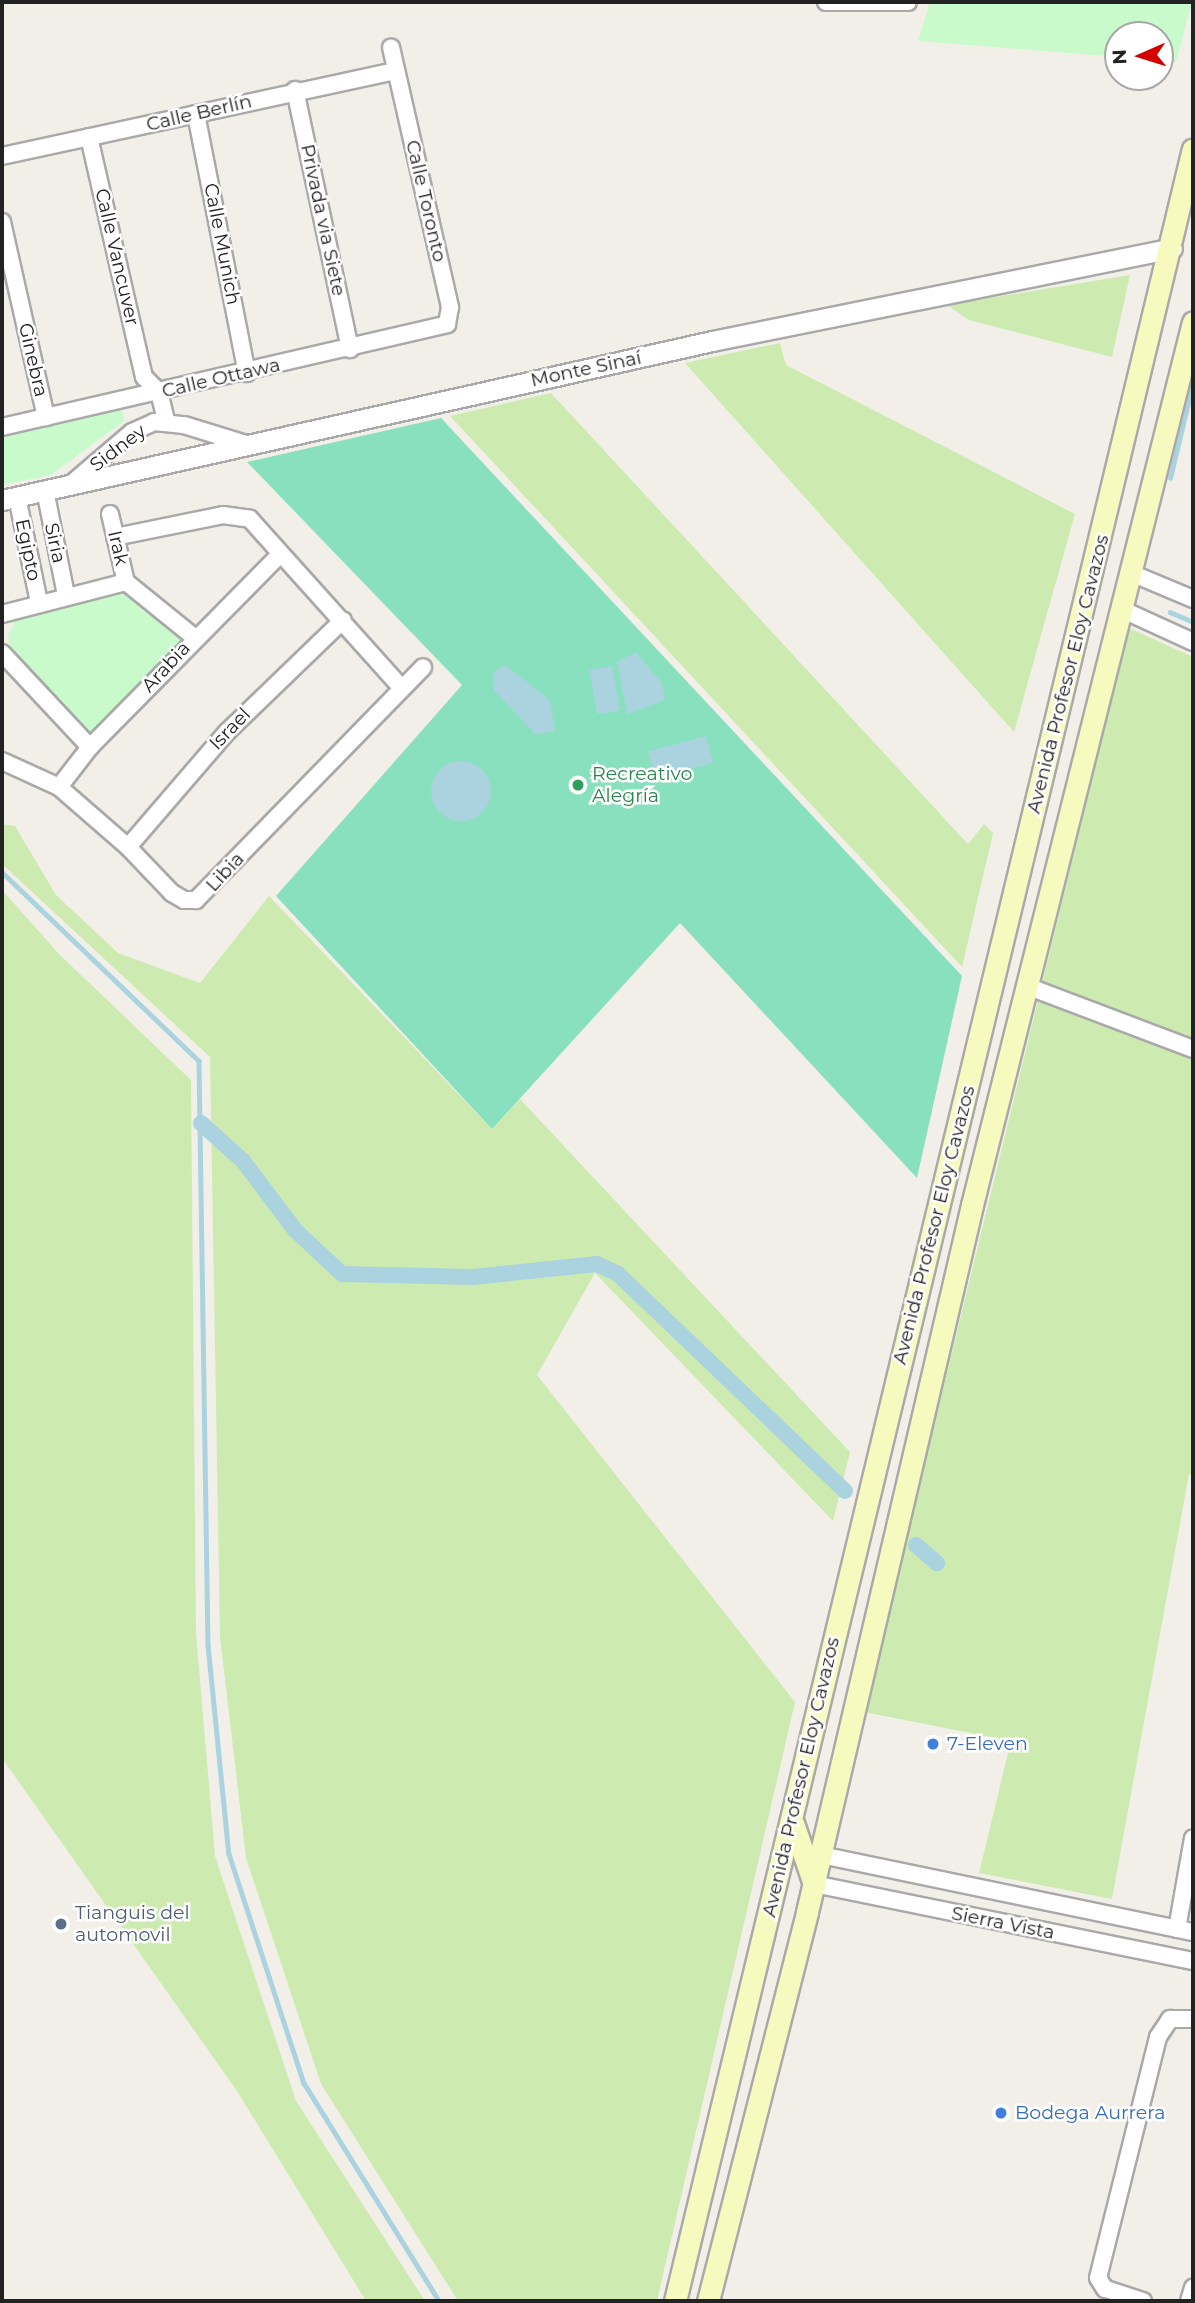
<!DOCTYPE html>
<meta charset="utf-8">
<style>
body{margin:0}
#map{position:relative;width:1195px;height:2303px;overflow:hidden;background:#f2efe9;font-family:Montserrat,sans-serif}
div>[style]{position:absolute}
.grass>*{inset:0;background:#cdebb0}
.park>*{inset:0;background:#c8facc}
.pitch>*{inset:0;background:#88e0be}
.water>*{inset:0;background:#aad3df;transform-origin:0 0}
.round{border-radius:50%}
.stream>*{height:4.5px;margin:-2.25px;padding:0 2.25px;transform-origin:2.25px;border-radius:2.25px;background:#aad3df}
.canal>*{height:16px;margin:-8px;padding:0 8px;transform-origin:8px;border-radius:8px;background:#aad3df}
.roads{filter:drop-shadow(2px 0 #a9a9a9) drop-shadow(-2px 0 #a9a9a9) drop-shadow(0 2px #a9a9a9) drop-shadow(0 -2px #a9a9a9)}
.minor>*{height:16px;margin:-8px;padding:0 8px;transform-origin:8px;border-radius:8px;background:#fff}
.tertiary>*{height:19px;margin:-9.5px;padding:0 9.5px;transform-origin:9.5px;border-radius:9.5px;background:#fff}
.secondary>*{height:21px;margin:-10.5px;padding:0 10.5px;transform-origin:10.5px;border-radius:10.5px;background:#f7fabf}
.dots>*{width:19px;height:19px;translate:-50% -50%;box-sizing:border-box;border:4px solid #fff;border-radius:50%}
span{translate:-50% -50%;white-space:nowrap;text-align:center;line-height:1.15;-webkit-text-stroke:5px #fff;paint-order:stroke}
.street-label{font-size:19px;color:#222}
.leisure-label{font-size:19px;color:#27864d}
.left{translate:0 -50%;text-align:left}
.shop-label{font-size:19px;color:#366cbe}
.service-label{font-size:19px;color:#4e5e75}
.frame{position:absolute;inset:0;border:4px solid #222;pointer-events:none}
.north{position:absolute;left:1104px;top:21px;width:70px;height:70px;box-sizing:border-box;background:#fff;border:2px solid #a7a7a7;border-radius:50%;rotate:267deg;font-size:19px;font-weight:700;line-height:28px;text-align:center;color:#222}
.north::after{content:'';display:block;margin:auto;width:24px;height:32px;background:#d40000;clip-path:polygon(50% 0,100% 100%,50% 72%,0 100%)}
</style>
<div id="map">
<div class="grass">
<div style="clip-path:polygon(1130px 275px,1112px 357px,969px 320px,947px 305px)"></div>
<div style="clip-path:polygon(780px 343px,786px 365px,1075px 514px,1014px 732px,685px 363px)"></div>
<div style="clip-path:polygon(551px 393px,968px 844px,984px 824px,993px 833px,962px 967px,450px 416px)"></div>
<div style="clip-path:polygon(1129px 628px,1193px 657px,1193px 1475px,1189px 1474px,1112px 1899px,979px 1873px,1011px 1741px,864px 1712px)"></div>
<div style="clip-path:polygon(2px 824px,15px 826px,56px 895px,118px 953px,200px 983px,269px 896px,492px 1129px,520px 1099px,850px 1452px,833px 1521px,595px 1273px,537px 1375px,795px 1702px,657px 2301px,458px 2301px,321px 2084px,246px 1858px,220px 1637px,210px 1057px,2px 864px)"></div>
<div style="clip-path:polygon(2px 890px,60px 955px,191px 1080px,196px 1633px,215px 1856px,296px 2101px,425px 2301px,366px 2301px,237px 2091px,2px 1758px)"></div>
</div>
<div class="park">
<div style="clip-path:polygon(930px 2px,1192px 2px,1176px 62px,1160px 60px,1160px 35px,1118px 35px,1118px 57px,918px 41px)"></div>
<div style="clip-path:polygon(122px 408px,124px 421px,51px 475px,2px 485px,2px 436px)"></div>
<div style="clip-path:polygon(128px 592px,180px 633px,180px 642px,93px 732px,86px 731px,11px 651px,8px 636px,16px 618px)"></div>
</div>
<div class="pitch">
<div style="clip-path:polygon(441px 418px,962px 976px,917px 1178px,680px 923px,492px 1129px,276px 896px,462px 685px,247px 462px)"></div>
</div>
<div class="water">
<div style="clip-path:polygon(636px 652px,662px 683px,665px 700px,627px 714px,617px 662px)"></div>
<div style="clip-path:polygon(505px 665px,550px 700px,555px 731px,535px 734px,494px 690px,493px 672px)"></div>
<div style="left:612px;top:666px;width:45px;height:23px;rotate:80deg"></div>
<div style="left:706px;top:736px;width:28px;height:60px;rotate:75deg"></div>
<div class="round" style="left:431px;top:761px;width:60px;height:60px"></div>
</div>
<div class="stream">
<div style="left:1170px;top:478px;width:99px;rotate:-76.5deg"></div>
<div style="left:1170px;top:612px;width:25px;rotate:23deg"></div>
<div style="left:2px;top:872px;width:273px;rotate:43.8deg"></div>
<div style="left:199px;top:1061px;width:584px;rotate:89.12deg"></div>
<div style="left:208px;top:1645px;width:210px;rotate:84.3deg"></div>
<div style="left:229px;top:1854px;width:241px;rotate:71.9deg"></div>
<div style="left:304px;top:2083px;width:256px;rotate:58.2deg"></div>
</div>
<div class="canal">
<div style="left:201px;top:1123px;width:57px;rotate:42.1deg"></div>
<div style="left:243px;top:1161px;width:86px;rotate:53deg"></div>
<div style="left:295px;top:1230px;width:64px;rotate:43.1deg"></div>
<div style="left:342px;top:1274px;width:131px;rotate:1.3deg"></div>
<div style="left:473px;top:1277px;width:125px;rotate:-6deg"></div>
<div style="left:597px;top:1264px;width:23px;rotate:25deg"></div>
<div style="left:618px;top:1274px;width:314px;rotate:43.7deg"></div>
<div style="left:916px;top:1545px;width:28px;rotate:41deg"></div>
</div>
<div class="roads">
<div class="minor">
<div style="left:826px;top:2px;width:82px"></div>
<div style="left:295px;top:90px;width:265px;rotate:78deg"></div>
<div style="left:196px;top:114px;width:264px;rotate:78.9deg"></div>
<div style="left:89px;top:137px;width:246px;rotate:77.1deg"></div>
<div style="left:144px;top:377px;width:21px;rotate:45deg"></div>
<div style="left:159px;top:392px;width:30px;rotate:76deg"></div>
<div style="left:2px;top:156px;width:403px;rotate:-12.2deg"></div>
<div style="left:2px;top:222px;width:200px;rotate:77.3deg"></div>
<div style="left:2px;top:427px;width:457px;rotate:-13deg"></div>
<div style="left:447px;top:324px;width:17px;rotate:-80deg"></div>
<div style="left:450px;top:307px;width:266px;rotate:-102.8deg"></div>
<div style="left:71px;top:484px;width:80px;rotate:-40.4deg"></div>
<div style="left:132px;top:432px;width:24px;rotate:-24deg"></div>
<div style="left:154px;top:422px;width:30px;rotate:6deg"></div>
<div style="left:184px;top:425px;width:68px;rotate:17.1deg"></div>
<div style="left:45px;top:490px;width:107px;rotate:78.7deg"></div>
<div style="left:17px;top:497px;width:107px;rotate:78.2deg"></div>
<div style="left:110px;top:514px;width:70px;rotate:76.8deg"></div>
<div style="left:115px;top:537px;width:110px;rotate:-11.5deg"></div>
<div style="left:223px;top:515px;width:27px;rotate:8deg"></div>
<div style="left:250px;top:519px;width:226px;rotate:48.1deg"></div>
<div style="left:1131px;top:573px;width:67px;rotate:22.8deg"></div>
<div style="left:126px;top:582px;width:87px;rotate:39deg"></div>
<div style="left:1121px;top:609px;width:79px;rotate:24.6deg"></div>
<div style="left:2px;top:614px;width:128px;rotate:-14.5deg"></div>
<div style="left:2px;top:653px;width:129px;rotate:46.9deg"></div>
<div style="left:2px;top:761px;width:63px;rotate:24.5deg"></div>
<div style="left:59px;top:787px;width:91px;rotate:41deg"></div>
<div style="left:128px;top:847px;width:64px;rotate:46.3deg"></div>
<div style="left:172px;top:893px;width:14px;rotate:30deg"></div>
<div style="left:184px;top:900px;width:12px"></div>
<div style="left:196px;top:900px;width:325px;rotate:-45.7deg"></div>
<div style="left:59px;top:787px;width:51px;rotate:-52.2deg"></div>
<div style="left:90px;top:747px;width:271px;rotate:-45.4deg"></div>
<div style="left:128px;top:847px;width:152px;rotate:-49.3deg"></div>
<div style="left:227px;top:732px;width:161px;rotate:-44deg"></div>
<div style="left:1027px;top:986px;width:178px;rotate:20.8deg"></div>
<div style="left:821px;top:1855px;width:380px;rotate:11.7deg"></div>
<div style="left:814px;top:1884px;width:387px;rotate:11.5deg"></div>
<div style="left:1177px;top:1929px;width:92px;rotate:-80deg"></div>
<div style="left:1143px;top:2301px;width:40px;rotate:-162deg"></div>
<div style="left:1105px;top:2289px;width:13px;rotate:-122deg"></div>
<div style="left:1098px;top:2278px;width:248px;rotate:-76deg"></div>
<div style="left:1158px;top:2037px;width:22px;rotate:-56deg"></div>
<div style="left:1170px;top:2019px;width:23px"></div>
<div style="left:1189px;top:2301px;width:14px;rotate:-73deg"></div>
</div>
<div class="tertiary">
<div style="left:2px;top:500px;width:728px;rotate:-12.62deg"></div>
<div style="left:712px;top:341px;width:469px;rotate:-11.4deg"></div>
</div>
<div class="secondary">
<div style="left:793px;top:1823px;width:65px;rotate:71deg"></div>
<div style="left:675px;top:2301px;width:2213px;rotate:-76.47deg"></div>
<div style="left:708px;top:2301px;width:401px;rotate:-75.7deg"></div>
<div style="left:807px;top:1912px;width:726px;rotate:-76.86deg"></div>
<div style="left:972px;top:1205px;width:910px;rotate:-75.95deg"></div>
</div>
</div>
<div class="dots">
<div style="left:578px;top:785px;background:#2e9e5b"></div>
<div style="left:933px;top:1744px;background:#3f7fe0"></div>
<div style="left:61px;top:1924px;background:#5c6f8a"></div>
<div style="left:1001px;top:2113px;background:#3f7fe0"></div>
</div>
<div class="street-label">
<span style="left:199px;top:113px;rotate:-13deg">Calle Berlín</span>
<span style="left:426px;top:201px;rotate:77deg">Calle Toronto</span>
<span style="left:323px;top:220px;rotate:78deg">Privada via Siete</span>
<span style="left:222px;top:244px;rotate:79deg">Calle Munich</span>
<span style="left:117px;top:257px;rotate:77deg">Calle Vancuver</span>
<span style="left:33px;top:360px;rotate:77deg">Ginebra</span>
<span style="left:586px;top:369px;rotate:-12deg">Monte Sinaí</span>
<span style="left:221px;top:378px;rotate:-13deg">Calle Ottawa</span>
<span style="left:118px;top:448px;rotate:-37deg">Sidney</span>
<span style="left:55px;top:543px;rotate:78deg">Siria</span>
<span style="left:118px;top:548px;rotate:77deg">Irak</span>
<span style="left:28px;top:550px;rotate:78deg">Egipto</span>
<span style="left:166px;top:667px;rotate:-47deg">Arabia</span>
<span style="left:1068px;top:674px;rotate:-76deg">Avenida Profesor Eloy Cavazos</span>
<span style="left:230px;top:729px;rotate:-46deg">Israel</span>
<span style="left:225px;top:872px;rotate:-47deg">Libia</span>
<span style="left:934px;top:1225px;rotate:-76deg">Avenida Profesor Eloy Cavazos</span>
<span style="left:801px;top:1777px;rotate:-77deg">Avenida Profesor Eloy Cavazos</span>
<span style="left:1003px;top:1923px;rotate:11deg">Sierra Vista</span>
</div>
<div class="leisure-label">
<span class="left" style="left:592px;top:785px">Recreativo<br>Alegría</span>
</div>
<div class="shop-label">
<span class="left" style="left:947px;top:1744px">7-Eleven</span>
<span class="left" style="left:1015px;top:2113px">Bodega Aurrera</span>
</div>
<div class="service-label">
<span class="left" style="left:75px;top:1924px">Tianguis del<br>automovil</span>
</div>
<div class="frame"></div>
<div class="north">N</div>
</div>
